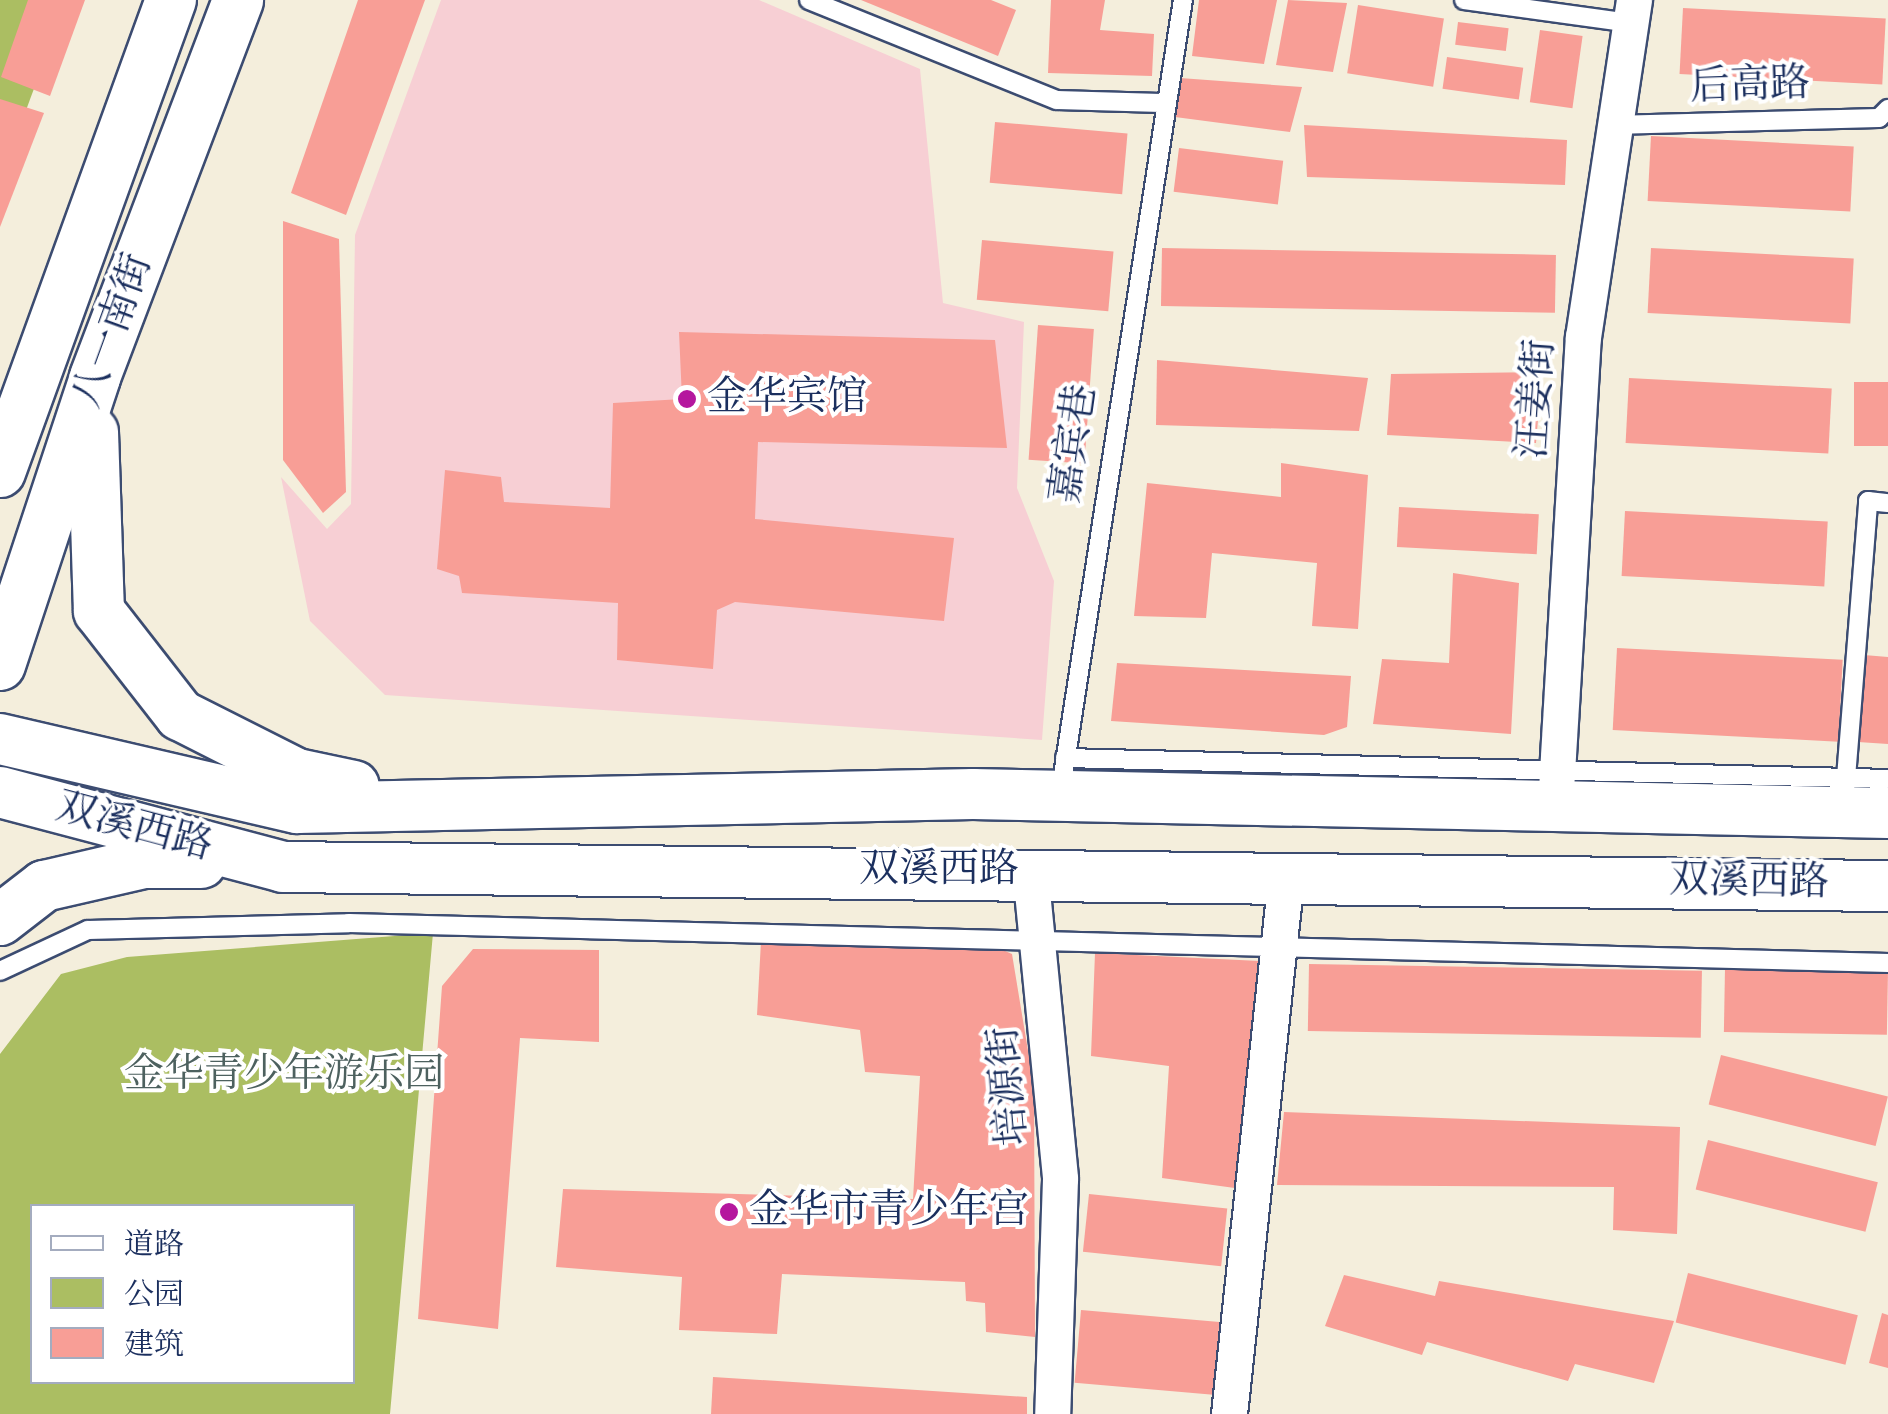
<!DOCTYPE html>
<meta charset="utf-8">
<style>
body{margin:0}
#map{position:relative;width:1888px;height:1414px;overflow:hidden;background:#f4eedc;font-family:Vollkorn,"Noto Serif SC",serif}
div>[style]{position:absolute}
.built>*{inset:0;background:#f7cfd4}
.green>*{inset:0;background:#abbe62}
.building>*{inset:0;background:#f89e96;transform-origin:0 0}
.roads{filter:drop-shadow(2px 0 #3c4c71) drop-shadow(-2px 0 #3c4c71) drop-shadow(0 2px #3c4c71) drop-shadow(0 -2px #3c4c71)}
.lane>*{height:18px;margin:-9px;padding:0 9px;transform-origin:9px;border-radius:9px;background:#fff}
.street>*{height:35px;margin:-17.5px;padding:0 17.5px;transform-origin:17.5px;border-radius:17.5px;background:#fff}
.secondary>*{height:50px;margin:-25px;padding:0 25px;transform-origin:25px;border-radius:25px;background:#fff}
.dots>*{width:28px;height:28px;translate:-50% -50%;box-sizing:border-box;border:5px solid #fff;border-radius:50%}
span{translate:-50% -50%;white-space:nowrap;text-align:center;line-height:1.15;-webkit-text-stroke:8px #fff;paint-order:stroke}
.street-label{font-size:40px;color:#1b2f5e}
.poi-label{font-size:40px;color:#1b2f5e}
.left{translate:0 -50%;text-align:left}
.park-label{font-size:40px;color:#4d615f}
.legend{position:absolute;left:30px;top:1204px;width:325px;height:180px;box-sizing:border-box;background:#fff;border:2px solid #a4acbf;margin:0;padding:12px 18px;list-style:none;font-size:30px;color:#1b2f5e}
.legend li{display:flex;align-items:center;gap:20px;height:50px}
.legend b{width:50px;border:2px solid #a4acbf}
</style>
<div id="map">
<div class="built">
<div style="clip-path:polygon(441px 0,759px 0,920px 69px,943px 303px,1024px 322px,1017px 488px,1054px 581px,1042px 740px,385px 695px,310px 621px,281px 477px,327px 529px,351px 504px,355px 235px)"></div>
</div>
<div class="green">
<div style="clip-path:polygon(0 0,67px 0,0 180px)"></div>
<div style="clip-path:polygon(evenodd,433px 933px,390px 1414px,0 1414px,0 1054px,61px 974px,127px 957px,433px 933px,32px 1206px,352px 1206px,352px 1382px,32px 1382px,32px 1206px)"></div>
</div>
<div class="building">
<div style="clip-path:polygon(28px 0,85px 0,50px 96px,1px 77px)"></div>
<div style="clip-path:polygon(358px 0,425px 0,346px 215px,291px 193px)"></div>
<div style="clip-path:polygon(861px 0,991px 0,1016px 10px,998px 56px)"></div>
<div style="clip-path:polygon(1051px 0,1105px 0,1100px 30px,1154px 34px,1152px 76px,1048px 73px)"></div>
<div style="clip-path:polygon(1199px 0,1277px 0,1264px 64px,1192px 56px)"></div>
<div style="clip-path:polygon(1288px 0,1347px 3px,1333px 72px,1276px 65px)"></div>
<div style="left:1358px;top:5px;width:87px;height:69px;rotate:9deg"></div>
<div style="left:1683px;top:8px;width:203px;height:66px;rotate:3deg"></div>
<div style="left:1458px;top:22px;width:51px;height:23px;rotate:7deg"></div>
<div style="left:1540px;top:30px;width:43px;height:73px;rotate:8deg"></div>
<div style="left:1447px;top:57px;width:77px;height:32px;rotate:8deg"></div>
<div style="clip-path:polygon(1180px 78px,1302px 87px,1290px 132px,1175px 117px)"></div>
<div style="clip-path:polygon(0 99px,44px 113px,0 227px)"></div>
<div style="left:995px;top:122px;width:133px;height:61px;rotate:5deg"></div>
<div style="clip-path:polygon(1304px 125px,1567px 140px,1565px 185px,1307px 177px)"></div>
<div style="left:1651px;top:136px;width:203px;height:65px;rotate:3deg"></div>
<div style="left:1179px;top:148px;width:105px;height:44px;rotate:7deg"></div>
<div style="clip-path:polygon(283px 221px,339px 239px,346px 492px,323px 513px,283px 460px)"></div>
<div style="left:982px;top:240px;width:132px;height:60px;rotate:5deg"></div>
<div style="left:1162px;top:248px;width:394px;height:58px;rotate:1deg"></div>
<div style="left:1651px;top:248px;width:203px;height:65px;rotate:3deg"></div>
<div style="left:1038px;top:325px;width:56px;height:135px;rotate:4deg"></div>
<div style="clip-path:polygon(679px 332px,995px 340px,1007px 448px,758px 442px,755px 519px,954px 538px,944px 621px,735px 602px,717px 610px,713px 669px,617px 660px,618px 603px,462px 593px,459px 576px,437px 569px,445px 470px,501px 477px,504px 502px,610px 508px,613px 403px,682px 399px)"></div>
<div style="clip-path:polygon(1157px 360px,1368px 378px,1359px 431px,1156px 425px)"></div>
<div style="clip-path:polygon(1542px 372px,1536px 443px,1387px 435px,1391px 374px)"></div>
<div style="left:1629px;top:378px;width:203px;height:65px;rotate:3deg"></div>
<div style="left:1854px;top:382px;width:34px;height:64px"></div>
<div style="clip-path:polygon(1281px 463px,1368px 475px,1358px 629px,1312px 626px,1317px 563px,1212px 553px,1206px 618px,1134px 616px,1147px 483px,1281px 497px)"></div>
<div style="left:1399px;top:507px;width:140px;height:40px;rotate:3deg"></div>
<div style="left:1625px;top:511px;width:203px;height:65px;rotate:3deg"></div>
<div style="clip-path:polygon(1453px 573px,1519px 583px,1511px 734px,1373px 724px,1382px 659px,1449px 663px)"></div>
<div style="left:1617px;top:648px;width:226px;height:82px;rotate:3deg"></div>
<div style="clip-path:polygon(1864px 655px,1888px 657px,1888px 744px,1858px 742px)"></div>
<div style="clip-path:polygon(1117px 663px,1351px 676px,1347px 727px,1324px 735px,1111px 721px)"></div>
<div style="clip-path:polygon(980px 940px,1012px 954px,1034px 1087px,1035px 1337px,986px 1332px,985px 1303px,966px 1301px,965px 1282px,782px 1274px,777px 1334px,679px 1330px,682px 1277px,556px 1267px,563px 1189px,913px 1199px,920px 1076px,865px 1072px,860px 1030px,757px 1015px,761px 941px)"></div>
<div style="clip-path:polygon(473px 949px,599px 950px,599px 1042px,520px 1038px,498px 1329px,418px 1319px,442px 986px)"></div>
<div style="clip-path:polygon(1095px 953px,1260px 961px,1242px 1189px,1162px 1178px,1169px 1066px,1091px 1056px)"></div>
<div style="left:1309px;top:964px;width:393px;height:67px;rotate:1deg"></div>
<div style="left:1725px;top:968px;width:163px;height:64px;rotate:1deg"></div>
<div style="left:1721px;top:1055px;width:172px;height:51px;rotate:14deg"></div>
<div style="clip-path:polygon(1284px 1112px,1680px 1127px,1677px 1234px,1613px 1230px,1614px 1187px,1277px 1185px)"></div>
<div style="left:1708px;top:1140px;width:175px;height:51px;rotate:14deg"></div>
<div style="left:1089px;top:1194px;width:139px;height:58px;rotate:6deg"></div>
<div style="left:1688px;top:1273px;width:175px;height:51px;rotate:14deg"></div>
<div style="clip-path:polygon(1344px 1275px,1435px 1296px,1439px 1281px,1674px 1321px,1654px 1383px,1575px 1364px,1568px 1381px,1427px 1342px,1422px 1355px,1325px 1326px)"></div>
<div style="left:1081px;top:1310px;width:139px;height:73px;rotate:5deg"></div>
<div style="clip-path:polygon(1882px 1313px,1888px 1315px,1888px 1368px,1869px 1363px)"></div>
<div style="clip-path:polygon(713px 1377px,1027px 1397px,1027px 1414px,711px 1414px)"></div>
</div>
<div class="roads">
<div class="lane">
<div style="left:809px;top:0;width:267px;rotate:22deg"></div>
<div style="left:1057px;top:100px;width:104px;rotate:1.7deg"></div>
<div style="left:1464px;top:0;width:167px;rotate:7.9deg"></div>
<div style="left:1612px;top:125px;width:267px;rotate:-1.5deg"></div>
<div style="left:1879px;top:118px;width:13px;rotate:-45deg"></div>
<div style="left:1065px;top:758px;width:823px;rotate:1.46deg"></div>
<div style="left:1845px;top:790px;width:290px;rotate:-85.4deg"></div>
<div style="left:1868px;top:501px;width:20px;rotate:6deg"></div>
<div style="left:1060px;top:795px;width:804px;rotate:-81.21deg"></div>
<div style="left:0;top:971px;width:97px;rotate:-25deg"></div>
<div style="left:88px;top:930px;width:261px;rotate:-1.5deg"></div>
<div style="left:349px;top:923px;width:1540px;rotate:1.49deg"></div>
</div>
<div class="street">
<div style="left:1555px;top:806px;width:470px;rotate:-86.6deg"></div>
<div style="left:1583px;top:337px;width:341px;rotate:-81.4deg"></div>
<div style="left:1030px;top:871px;width:309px;rotate:84.4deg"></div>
<div style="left:1060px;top:1179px;width:235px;rotate:91.9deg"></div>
<div style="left:1229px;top:1414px;width:541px;rotate:-83.95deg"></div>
</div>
<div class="secondary">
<div style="left:93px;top:432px;width:179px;rotate:88.1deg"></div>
<div style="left:99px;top:611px;width:132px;rotate:52.1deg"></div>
<div style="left:180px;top:715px;width:131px;rotate:26.8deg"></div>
<div style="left:297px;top:774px;width:58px;rotate:11.9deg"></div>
<div style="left:0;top:472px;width:502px;rotate:-70.09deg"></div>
<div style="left:0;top:665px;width:303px;rotate:-71.7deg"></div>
<div style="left:95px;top:377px;width:403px;rotate:-69.2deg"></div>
<div style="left:0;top:739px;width:305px;rotate:13.1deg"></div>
<div style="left:297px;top:808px;width:676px;rotate:-1.19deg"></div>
<div style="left:973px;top:794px;width:915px;rotate:1.19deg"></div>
<div style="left:0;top:792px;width:293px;rotate:14.8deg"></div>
<div style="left:283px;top:867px;width:1605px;rotate:0.68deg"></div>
<div style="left:0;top:920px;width:56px;rotate:-37.7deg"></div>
<div style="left:44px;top:886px;width:103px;rotate:-13deg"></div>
<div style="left:144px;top:863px;width:57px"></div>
</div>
</div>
<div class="dots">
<div style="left:687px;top:399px;background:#b5179e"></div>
<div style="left:729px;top:1212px;background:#b5179e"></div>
</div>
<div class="street-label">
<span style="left:1750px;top:87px;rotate:-2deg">后高路</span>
<span style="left:114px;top:331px;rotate:-70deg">八一南街</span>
<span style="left:1538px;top:399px;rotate:-86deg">汪姜街</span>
<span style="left:1075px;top:444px;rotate:-82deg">嘉宾巷</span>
<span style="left:134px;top:828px;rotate:15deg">双溪西路</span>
<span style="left:939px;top:871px">双溪西路</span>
<span style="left:1749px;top:883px;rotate:1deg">双溪西路</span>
<span style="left:1010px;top:1086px;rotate:-95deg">培源街</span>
</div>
<div class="poi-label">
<span class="left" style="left:707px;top:399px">金华宾馆</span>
<span class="left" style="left:749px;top:1212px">金华市青少年宫</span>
</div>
<div class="park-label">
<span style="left:284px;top:1076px">金华青少年游乐园</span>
</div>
<ul class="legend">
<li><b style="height:12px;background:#fff"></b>道路</li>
<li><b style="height:28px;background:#abbe62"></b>公园</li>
<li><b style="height:28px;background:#f89e96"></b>建筑</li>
</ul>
</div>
